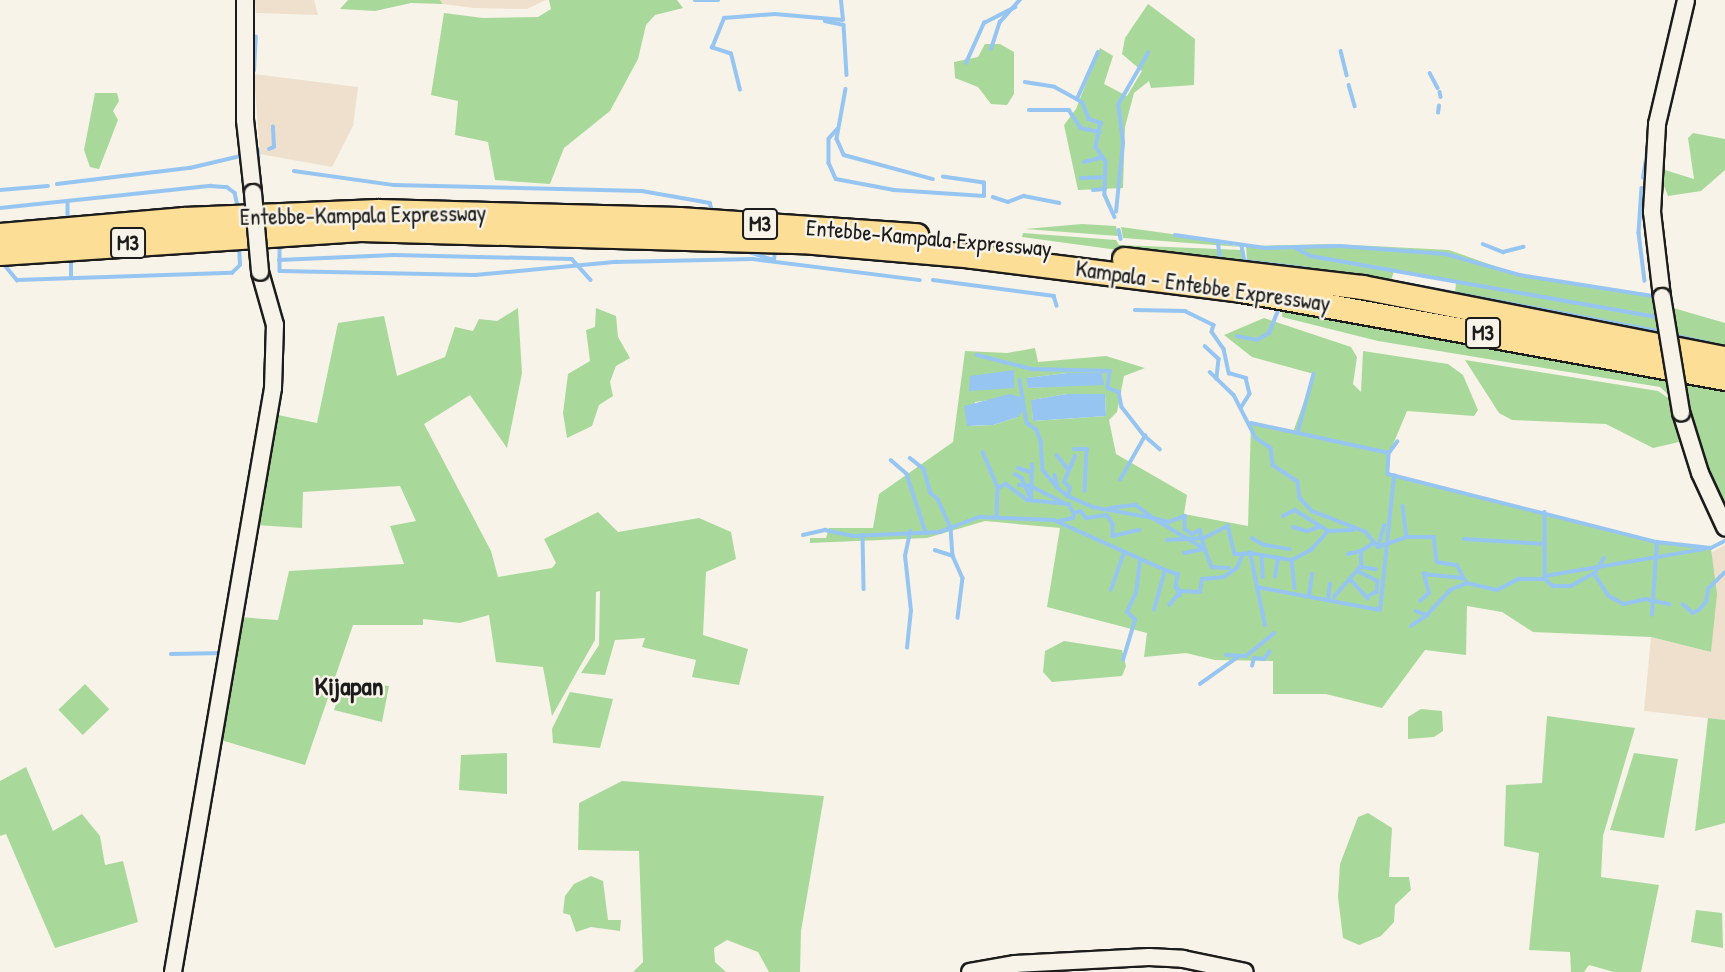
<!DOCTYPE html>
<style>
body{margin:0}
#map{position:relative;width:1725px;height:972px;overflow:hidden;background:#f7f3e8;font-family:"Patrick Hand",sans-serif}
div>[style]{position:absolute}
.built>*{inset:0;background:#efe0cd}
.green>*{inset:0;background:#a8d99a;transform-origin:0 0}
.water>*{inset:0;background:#96c5f1}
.stream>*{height:3.5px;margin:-1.75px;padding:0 1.75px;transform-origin:1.75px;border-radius:1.75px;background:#96c5f1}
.roads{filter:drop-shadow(2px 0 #1c1c1c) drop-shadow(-2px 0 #1c1c1c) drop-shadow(0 2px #1c1c1c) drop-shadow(0 -2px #1c1c1c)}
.minor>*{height:16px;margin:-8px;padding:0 8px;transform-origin:8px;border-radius:8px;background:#f7f3e8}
.highway>*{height:23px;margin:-11.5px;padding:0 11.5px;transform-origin:11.5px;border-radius:11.5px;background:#fdde96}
.bridges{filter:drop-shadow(2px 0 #1c1c1c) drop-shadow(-2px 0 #1c1c1c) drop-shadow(0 2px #1c1c1c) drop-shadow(0 -2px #1c1c1c)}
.minor-bridge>*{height:16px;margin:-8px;padding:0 8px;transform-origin:8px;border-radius:8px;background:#f7f3e8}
span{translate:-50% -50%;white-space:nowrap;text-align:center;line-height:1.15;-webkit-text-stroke:5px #f7f3e8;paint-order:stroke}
.shield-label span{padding:2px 5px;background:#f7f3e8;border:2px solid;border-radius:5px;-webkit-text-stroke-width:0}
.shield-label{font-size:21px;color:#1c1c1c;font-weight:700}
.street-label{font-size:23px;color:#1c1c1c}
.quarter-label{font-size:26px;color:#1c1c1c;font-weight:700}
</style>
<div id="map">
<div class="built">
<div style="clip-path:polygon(255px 0,314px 0,318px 15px,256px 13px)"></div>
<div style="clip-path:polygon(440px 0,546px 0,527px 9px,474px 8px,443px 4px)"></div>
<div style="clip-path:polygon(254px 74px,358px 87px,353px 126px,332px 167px,260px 154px)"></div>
<div style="clip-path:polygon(1725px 545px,1725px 720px,1644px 711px,1651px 637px,1711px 652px,1712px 552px)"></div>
</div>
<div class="green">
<div style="clip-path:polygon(348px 0,440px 0,443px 4px,411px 3px,375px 11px,340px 9px)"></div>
<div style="clip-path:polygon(549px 0,677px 0,683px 8px,655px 15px,646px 25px,638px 59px,610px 111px,564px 148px,550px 184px,495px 180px,488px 142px,455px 135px,458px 101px,431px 95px,444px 13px,483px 18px,538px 17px,551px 9px)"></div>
<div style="clip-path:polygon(1148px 4px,1195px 39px,1194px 85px,1151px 88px,1149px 81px,1134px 93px,1125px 127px,1123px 188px,1078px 190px,1064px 125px,1076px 109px,1100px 48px,1113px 56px,1104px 84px,1127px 96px,1142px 71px,1122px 54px,1125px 38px)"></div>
<div style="clip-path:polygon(985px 44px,1000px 44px,1014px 52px,1014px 94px,1007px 105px,991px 104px,978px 87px,955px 78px,954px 62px,978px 57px)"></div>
<div style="clip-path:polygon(95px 93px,117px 93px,119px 101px,113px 111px,118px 120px,99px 169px,90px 167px,84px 150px)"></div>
<div style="clip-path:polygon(1693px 133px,1725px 139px,1725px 170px,1701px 191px,1668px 196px,1661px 178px,1665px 170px,1694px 179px,1688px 138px)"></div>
<div style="clip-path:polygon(1082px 224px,1116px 226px,1118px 236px,1025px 229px)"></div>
<div style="clip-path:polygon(1121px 227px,1172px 234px,1241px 247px,1123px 238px)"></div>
<div style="clip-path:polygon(1023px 233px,1116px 240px,1119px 245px,1242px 250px,1243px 260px,1118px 250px,1022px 237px)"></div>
<div style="clip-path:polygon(1333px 244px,1449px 250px,1520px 275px,1652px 296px,1658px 303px,1662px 332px,1455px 293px,1456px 283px,1394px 271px,1391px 281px,1247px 261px,1246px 246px)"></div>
<div style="clip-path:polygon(1282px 305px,1669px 375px,1673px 399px,1660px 387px,1378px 341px,1282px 317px)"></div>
<div style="clip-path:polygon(1670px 307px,1725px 323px,1725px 347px,1674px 335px)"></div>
<div style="clip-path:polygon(518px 308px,522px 373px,507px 448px,470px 395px,424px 424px,491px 551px,498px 577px,552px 568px,556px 563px,544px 539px,598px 512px,618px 532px,699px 518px,731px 532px,736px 559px,706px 572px,703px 635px,748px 649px,739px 685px,692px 677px,696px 660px,642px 647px,645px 638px,615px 640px,605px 675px,581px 673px,599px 645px,600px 591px,596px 592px,595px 640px,552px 716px,543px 667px,496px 662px,489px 615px,460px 623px,423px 619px,423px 625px,353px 625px,305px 765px,214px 738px,239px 617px,278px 620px,289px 571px,404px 564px,390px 526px,416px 521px,400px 486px,303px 492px,302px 528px,256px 525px,273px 414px,317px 423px,338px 323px,384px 316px,397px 376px,445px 357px,455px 327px,473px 331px,479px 319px,497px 321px)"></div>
<div style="clip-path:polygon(596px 308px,616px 316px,618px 337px,630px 358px,616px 366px,610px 382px,613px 396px,599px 405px,592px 426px,567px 438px,563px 413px,568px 374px,590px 361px,586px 330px,595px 327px)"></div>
<div style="clip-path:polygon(evenodd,1264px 318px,1351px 347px,1357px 357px,1353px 384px,1361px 392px,1363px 351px,1448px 364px,1463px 375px,1478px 410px,1474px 416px,1407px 411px,1389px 454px,1389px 474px,1657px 542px,1711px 548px,1717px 594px,1711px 652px,1651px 637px,1533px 632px,1502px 612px,1467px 606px,1466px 655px,1425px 650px,1382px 708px,1326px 694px,1273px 694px,1273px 661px,1215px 660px,1186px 653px,1144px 657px,1147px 633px,1047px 607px,1060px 528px,985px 521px,927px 538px,810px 543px,810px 538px,826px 538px,829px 528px,873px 528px,879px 494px,953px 442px,965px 351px,1007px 353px,1035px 348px,1038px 362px,1106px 356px,1145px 368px,1124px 376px,1117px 412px,1109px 420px,1116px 454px,1187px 495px,1184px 514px,1248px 526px,1251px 423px,1293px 432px,1314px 374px,1252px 357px,1224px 335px,1264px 318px,1067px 373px,1102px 373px,1103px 384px,1028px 388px,1027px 378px,1067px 373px,1264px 318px,1067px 394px,1105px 394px,1106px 416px,1033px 421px,1032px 400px,1067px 394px,1264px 318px,1006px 398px,1018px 417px,993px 425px,970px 426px,975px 402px,1006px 398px)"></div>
<div style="clip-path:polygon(1465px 360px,1658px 391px,1674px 402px,1679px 442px,1653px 448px,1606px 424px,1512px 420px,1499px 413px)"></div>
<div style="clip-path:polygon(1681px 380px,1725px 389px,1725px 509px,1711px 477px)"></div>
<div style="clip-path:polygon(1064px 641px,1122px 650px,1126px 666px,1122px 676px,1052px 682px,1043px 672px,1045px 651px)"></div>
<div style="clip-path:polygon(344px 681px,389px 686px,382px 722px,334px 710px)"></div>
<div style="left:85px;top:684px;width:35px;height:37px;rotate:46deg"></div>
<div style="clip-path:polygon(570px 692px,613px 699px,600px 748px,553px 743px,552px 729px)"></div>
<div style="clip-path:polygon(1421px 709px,1442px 711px,1443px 731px,1434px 737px,1408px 739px,1408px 717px)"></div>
<div style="clip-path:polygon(1547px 716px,1635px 728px,1603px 836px,1601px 877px,1659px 885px,1641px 972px,1614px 972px,1589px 965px,1584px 972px,1571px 972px,1570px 952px,1529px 950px,1539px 853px,1504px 846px,1506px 785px,1542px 783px)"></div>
<div style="clip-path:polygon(1708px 718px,1725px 720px,1725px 823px,1695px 831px)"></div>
<div style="clip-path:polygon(507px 753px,507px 794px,459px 790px,461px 755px)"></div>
<div style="clip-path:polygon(1634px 753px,1678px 759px,1664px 838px,1610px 830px)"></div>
<div style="clip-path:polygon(26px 767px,53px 831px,82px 814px,100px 836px,105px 865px,123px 861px,138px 922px,55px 948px,6px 834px,0 836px,0 781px)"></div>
<div style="clip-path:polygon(622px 781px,824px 796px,801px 931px,800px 972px,769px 972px,758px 952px,727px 940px,714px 948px,715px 962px,726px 972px,633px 972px,643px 962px,639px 851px,578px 850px,579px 803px)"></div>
<div style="clip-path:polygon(1368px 813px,1392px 828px,1389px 877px,1409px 877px,1411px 890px,1395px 905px,1394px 922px,1381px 936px,1359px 945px,1343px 938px,1338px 897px,1340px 864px,1358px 817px)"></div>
<div style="clip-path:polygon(591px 876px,603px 881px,608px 920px,621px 920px,620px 931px,591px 927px,576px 932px,570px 915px,563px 913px,565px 896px,574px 884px)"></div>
<div style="clip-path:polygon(1696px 910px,1722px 913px,1723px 948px,1691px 942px)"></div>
</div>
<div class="water">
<div style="clip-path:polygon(1014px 370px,1014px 388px,969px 391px,970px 376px)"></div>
<div style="clip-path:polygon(1067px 373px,1102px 373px,1104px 385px,1028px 388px,1026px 378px)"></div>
<div style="clip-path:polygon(1010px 394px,1020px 397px,1023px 411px,1018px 417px,993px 425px,967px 426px,964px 406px)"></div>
<div style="clip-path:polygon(1067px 394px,1105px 394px,1106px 416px,1033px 421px,1031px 400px)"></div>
</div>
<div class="stream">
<div style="left:695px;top:0;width:23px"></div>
<div style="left:825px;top:21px;width:19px;rotate:12deg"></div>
<div style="left:844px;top:25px;width:50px;rotate:86.6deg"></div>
<div style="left:991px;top:49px;width:28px;rotate:-72deg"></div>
<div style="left:1000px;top:22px;width:30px;rotate:-48deg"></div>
<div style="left:1341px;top:51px;width:25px;rotate:76deg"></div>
<div style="left:966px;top:63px;width:44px;rotate:-65.8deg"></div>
<div style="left:984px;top:23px;width:35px;rotate:-27deg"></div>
<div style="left:254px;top:71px;width:34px;rotate:-87deg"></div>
<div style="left:1430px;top:73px;width:17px;rotate:62deg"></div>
<div style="left:1025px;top:82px;width:30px;rotate:9deg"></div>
<div style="left:1055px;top:87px;width:25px;rotate:29deg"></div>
<div style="left:1077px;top:99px;width:7px;rotate:34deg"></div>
<div style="left:1083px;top:103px;width:17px;rotate:69deg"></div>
<div style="left:1089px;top:119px;width:13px;rotate:18deg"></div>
<div style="left:1101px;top:123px;width:25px;rotate:102deg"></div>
<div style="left:1096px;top:147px;width:18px;rotate:56deg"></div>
<div style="left:1106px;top:162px;width:33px;rotate:92deg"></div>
<div style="left:1105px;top:195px;width:24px;rotate:66deg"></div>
<div style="left:1349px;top:85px;width:22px;rotate:74deg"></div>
<div style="left:846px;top:89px;width:51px;rotate:100.2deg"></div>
<div style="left:837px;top:139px;width:17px;rotate:66deg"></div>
<div style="left:844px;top:155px;width:92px;rotate:15.1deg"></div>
<div style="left:740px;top:90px;width:37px;rotate:-104deg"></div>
<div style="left:731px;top:54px;width:20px;rotate:-162deg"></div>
<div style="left:712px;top:48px;width:32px;rotate:-68deg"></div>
<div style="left:724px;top:18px;width:51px;rotate:-4.5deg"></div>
<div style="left:775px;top:14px;width:68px;rotate:5deg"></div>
<div style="left:843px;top:20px;width:20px;rotate:-96deg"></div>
<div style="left:1440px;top:92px;width:5px;rotate:79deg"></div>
<div style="left:1077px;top:99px;width:51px;rotate:-65.9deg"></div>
<div style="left:1029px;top:110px;width:40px"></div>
<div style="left:1069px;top:110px;width:22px;rotate:56deg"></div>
<div style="left:1081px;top:128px;width:19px;rotate:12deg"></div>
<div style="left:1438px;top:113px;width:7px;rotate:-82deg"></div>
<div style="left:838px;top:129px;width:13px;rotate:132deg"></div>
<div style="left:829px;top:139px;width:24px;rotate:90deg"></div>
<div style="left:829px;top:163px;width:17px;rotate:66deg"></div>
<div style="left:836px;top:179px;width:59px;rotate:10.7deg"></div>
<div style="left:894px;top:190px;width:90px;rotate:3.8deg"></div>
<div style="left:984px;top:196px;width:13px;rotate:-90deg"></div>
<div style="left:984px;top:183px;width:41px;rotate:-171.7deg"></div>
<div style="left:258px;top:149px;width:8px;rotate:83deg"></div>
<div style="left:269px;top:149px;width:5px;rotate:-22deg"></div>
<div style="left:274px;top:147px;width:20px;rotate:-93deg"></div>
<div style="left:1084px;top:162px;width:16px;rotate:-14deg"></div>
<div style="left:294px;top:171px;width:101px;rotate:8deg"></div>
<div style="left:394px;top:185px;width:248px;rotate:1.4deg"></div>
<div style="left:642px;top:191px;width:69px;rotate:10deg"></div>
<div style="left:710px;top:203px;width:9px;rotate:72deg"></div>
<div style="left:1081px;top:178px;width:24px;rotate:-2deg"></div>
<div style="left:1643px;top:178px;width:33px;rotate:-81deg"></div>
<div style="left:57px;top:184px;width:134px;rotate:-6.9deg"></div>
<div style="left:190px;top:168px;width:57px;rotate:-13.3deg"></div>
<div style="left:1642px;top:188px;width:45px;rotate:93.8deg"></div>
<div style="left:1639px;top:233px;width:48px;rotate:82.9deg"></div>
<div style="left:0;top:190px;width:48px;rotate:-4.8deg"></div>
<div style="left:1093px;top:190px;width:12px;rotate:-5deg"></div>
<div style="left:993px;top:197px;width:16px;rotate:18deg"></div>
<div style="left:1008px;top:202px;width:17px;rotate:-21deg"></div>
<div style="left:1024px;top:196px;width:36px;rotate:11deg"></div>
<div style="left:425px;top:201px;width:178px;rotate:1.6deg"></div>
<div style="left:68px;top:202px;width:18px;rotate:90deg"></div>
<div style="left:0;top:208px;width:212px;rotate:-6deg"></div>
<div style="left:211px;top:186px;width:16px;rotate:4deg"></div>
<div style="left:227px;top:187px;width:10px;rotate:37deg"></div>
<div style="left:235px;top:193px;width:13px;rotate:77deg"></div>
<div style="left:1116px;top:212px;width:69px;rotate:-84.2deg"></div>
<div style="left:1123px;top:143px;width:38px;rotate:-97deg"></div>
<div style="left:1118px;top:105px;width:60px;rotate:-60deg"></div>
<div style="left:1119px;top:230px;width:9px;rotate:77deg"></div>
<div style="left:1175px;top:235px;width:91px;rotate:8.2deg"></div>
<div style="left:1265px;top:248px;width:75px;rotate:-1.5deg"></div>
<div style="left:1340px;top:246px;width:106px;rotate:4.3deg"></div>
<div style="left:1446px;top:254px;width:77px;rotate:15.8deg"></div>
<div style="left:1520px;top:275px;width:134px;rotate:9deg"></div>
<div style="left:1218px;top:241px;width:18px;rotate:81deg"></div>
<div style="left:280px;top:244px;width:27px;rotate:90deg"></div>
<div style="left:280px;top:271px;width:195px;rotate:1.2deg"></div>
<div style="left:475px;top:275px;width:142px;rotate:-5.3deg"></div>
<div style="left:616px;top:262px;width:137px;rotate:-1.3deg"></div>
<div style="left:753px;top:259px;width:168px;rotate:7.2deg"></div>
<div style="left:1483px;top:244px;width:22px;rotate:22deg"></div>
<div style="left:1503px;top:252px;width:21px;rotate:-14deg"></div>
<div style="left:1242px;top:246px;width:15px;rotate:79deg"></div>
<div style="left:1245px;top:261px;width:65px;rotate:7deg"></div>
<div style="left:1296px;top:248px;width:17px;rotate:28deg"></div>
<div style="left:1311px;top:256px;width:352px;rotate:10deg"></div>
<div style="left:746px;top:251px;width:29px;rotate:18deg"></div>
<div style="left:774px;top:260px;width:9px;rotate:-84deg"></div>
<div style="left:279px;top:260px;width:115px;rotate:-2.5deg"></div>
<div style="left:394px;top:255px;width:178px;rotate:1.3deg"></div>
<div style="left:572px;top:259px;width:28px;rotate:48deg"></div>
<div style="left:4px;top:264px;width:21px;rotate:51deg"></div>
<div style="left:17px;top:280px;width:215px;rotate:-1.9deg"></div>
<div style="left:232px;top:273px;width:11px;rotate:-45deg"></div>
<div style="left:240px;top:265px;width:19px;rotate:-93deg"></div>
<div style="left:71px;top:278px;width:20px;rotate:-90deg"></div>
<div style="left:933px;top:280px;width:122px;rotate:7.5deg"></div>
<div style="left:1054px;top:296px;width:10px;rotate:73deg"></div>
<div style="left:1401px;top:283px;width:266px;rotate:10.6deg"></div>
<div style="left:1135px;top:310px;width:50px;rotate:1.1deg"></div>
<div style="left:1185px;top:311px;width:32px;rotate:26deg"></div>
<div style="left:1214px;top:325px;width:7px;rotate:106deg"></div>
<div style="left:1212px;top:332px;width:21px;rotate:55deg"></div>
<div style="left:1224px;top:349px;width:25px;rotate:78deg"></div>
<div style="left:1229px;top:373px;width:18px;rotate:16deg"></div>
<div style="left:1246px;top:378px;width:16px;rotate:76deg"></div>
<div style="left:1250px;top:394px;width:15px;rotate:122deg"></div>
<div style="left:1672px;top:335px;width:38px;rotate:12deg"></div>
<div style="left:1237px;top:336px;width:20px;rotate:11deg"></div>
<div style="left:1257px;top:340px;width:14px;rotate:-30deg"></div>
<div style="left:1269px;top:333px;width:29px;rotate:-68deg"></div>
<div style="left:1205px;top:346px;width:19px;rotate:43deg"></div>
<div style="left:1219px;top:359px;width:20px;rotate:96deg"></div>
<div style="left:977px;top:355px;width:57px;rotate:14.3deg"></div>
<div style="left:1032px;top:369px;width:78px;rotate:1.5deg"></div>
<div style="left:1110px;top:371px;width:17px;rotate:97deg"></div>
<div style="left:1108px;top:388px;width:12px;rotate:20deg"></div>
<div style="left:1119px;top:392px;width:15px;rotate:79deg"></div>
<div style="left:1122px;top:407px;width:37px;rotate:52deg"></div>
<div style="left:1210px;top:372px;width:33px;rotate:44deg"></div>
<div style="left:1234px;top:395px;width:48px;rotate:62.9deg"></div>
<div style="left:1256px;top:438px;width:18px;rotate:34deg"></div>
<div style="left:1271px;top:448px;width:17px;rotate:83deg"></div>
<div style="left:1273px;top:465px;width:30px;rotate:34deg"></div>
<div style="left:1298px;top:482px;width:16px;rotate:83deg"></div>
<div style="left:1300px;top:498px;width:18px;rotate:47deg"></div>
<div style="left:1312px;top:511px;width:58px;rotate:21.3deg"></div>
<div style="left:1366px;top:532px;width:19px;rotate:51deg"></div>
<div style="left:1378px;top:547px;width:31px;rotate:-19deg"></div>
<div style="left:1407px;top:537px;width:27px"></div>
<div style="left:1434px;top:537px;width:25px;rotate:83deg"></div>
<div style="left:1437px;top:562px;width:20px;rotate:9deg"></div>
<div style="left:1457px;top:565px;width:21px;rotate:61deg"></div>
<div style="left:1467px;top:583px;width:31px;rotate:13deg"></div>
<div style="left:1497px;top:590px;width:25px;rotate:-27deg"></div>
<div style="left:1519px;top:579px;width:26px"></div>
<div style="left:1545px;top:579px;width:11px;rotate:41deg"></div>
<div style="left:1553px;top:586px;width:18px"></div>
<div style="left:1571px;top:586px;width:26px;rotate:-29deg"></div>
<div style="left:1594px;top:573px;width:27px;rotate:57deg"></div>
<div style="left:1609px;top:596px;width:17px;rotate:28deg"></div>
<div style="left:1624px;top:604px;width:22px;rotate:-13deg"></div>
<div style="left:1645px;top:599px;width:25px;rotate:12deg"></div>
<div style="left:1314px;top:374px;width:61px;rotate:105.2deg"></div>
<div style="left:1298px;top:433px;width:93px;rotate:12.4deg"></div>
<div style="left:1389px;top:453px;width:21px;rotate:93deg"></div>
<div style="left:1388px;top:474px;width:277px;rotate:14.2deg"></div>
<div style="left:1657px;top:542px;width:54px;rotate:6.3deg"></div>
<div style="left:1711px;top:548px;width:16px;rotate:-27deg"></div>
<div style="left:1020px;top:380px;width:44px;rotate:80.8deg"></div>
<div style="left:1027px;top:423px;width:12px;rotate:35deg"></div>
<div style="left:1037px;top:430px;width:12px;rotate:70deg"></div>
<div style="left:1041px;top:441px;width:29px;rotate:86deg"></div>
<div style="left:1043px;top:470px;width:23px;rotate:50deg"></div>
<div style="left:1251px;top:423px;width:48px;rotate:12deg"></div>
<div style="left:1074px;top:449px;width:13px"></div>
<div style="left:1087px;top:449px;width:42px;rotate:92.7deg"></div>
<div style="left:983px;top:452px;width:39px;rotate:67deg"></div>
<div style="left:998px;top:488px;width:29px;rotate:92deg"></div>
<div style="left:1389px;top:453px;width:14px;rotate:-54deg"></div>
<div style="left:1057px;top:455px;width:16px;rotate:52deg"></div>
<div style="left:910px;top:458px;width:18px;rotate:38deg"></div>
<div style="left:924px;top:469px;width:25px;rotate:74deg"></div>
<div style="left:931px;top:493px;width:9px;rotate:41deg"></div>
<div style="left:938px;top:499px;width:32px;rotate:66deg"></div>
<div style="left:951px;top:528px;width:28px;rotate:86deg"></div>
<div style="left:891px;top:460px;width:21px;rotate:41deg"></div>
<div style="left:907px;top:474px;width:62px;rotate:72.1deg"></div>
<div style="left:1018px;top:468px;width:13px;rotate:18deg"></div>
<div style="left:1015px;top:474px;width:8px;rotate:30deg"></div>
<div style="left:1022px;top:478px;width:20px;rotate:66deg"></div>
<div style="left:1055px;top:475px;width:13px;rotate:77deg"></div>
<div style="left:1058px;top:488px;width:13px;rotate:39deg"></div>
<div style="left:1068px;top:496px;width:27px;rotate:24deg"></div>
<div style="left:1093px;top:507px;width:61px;rotate:10.4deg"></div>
<div style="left:1153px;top:518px;width:61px;rotate:30.8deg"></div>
<div style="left:1120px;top:480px;width:51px;rotate:-60.4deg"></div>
<div style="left:1145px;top:436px;width:20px;rotate:41deg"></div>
<div style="left:1019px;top:485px;width:12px;rotate:5deg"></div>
<div style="left:1031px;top:486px;width:37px;rotate:27deg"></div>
<div style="left:998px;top:488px;width:9px;rotate:-27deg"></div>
<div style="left:1006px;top:484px;width:26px;rotate:37deg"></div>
<div style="left:1027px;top:500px;width:42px;rotate:5.4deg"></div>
<div style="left:1069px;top:504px;width:10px;rotate:61deg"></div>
<div style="left:1074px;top:513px;width:7px;rotate:-16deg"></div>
<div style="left:1081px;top:511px;width:9px;rotate:54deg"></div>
<div style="left:1086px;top:518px;width:21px;rotate:-8deg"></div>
<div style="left:1107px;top:515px;width:11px;rotate:56deg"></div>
<div style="left:1113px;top:524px;width:12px;rotate:90deg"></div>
<div style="left:1113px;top:536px;width:27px;rotate:-13deg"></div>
<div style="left:1068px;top:496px;width:8px;rotate:-76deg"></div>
<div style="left:1070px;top:488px;width:8px;rotate:-135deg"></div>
<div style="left:1064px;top:482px;width:28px;rotate:-67deg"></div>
<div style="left:1031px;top:498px;width:33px;rotate:-88deg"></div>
<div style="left:1403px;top:506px;width:31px;rotate:83deg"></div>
<div style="left:1110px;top:508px;width:26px;rotate:-7deg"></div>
<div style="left:1136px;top:505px;width:21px;rotate:37deg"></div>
<div style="left:1153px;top:518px;width:16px;rotate:14deg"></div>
<div style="left:1169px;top:522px;width:17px;rotate:-21deg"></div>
<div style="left:1185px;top:516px;width:13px;rotate:90deg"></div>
<div style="left:1185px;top:529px;width:9px;rotate:36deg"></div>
<div style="left:1192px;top:534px;width:9px;rotate:-27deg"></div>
<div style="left:1200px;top:530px;width:20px;rotate:75deg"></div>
<div style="left:1545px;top:512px;width:64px;rotate:90deg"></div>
<div style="left:1283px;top:516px;width:13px;rotate:-27deg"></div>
<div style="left:1295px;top:510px;width:39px;rotate:32deg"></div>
<div style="left:1059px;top:521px;width:14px;rotate:-12deg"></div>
<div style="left:1073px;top:518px;width:5px;rotate:-79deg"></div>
<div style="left:1293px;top:527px;width:15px;rotate:16deg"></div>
<div style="left:1307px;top:531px;width:13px;rotate:-18deg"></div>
<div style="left:803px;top:535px;width:23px;rotate:-13deg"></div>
<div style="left:825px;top:530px;width:29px;rotate:12deg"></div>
<div style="left:853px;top:536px;width:87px;rotate:-2.6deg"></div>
<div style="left:940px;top:532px;width:42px;rotate:-21deg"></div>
<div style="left:979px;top:517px;width:75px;rotate:2.3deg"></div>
<div style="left:1054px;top:520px;width:122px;rotate:24.2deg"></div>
<div style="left:863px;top:535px;width:54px;rotate:88.9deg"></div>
<div style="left:1252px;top:538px;width:14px;rotate:30deg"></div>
<div style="left:1264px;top:545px;width:26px;rotate:9deg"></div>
<div style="left:1464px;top:539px;width:81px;rotate:3.5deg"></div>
<div style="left:1167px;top:540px;width:37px;rotate:-3deg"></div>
<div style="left:1204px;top:538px;width:27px;rotate:-27deg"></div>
<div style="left:1228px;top:526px;width:29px;rotate:76deg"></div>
<div style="left:1235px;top:554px;width:8px"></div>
<div style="left:1378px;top:547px;width:22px;rotate:-74deg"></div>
<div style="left:935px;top:550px;width:19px;rotate:18deg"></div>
<div style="left:953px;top:556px;width:24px;rotate:66deg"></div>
<div style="left:963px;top:578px;width:40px;rotate:97.1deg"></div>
<div style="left:1184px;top:553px;width:21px;rotate:-11deg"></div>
<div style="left:1205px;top:549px;width:19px;rotate:69deg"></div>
<div style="left:1212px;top:567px;width:17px;rotate:3deg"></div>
<div style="left:1348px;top:554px;width:13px;rotate:-13deg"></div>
<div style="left:1262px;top:555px;width:22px;rotate:87deg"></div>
<div style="left:1292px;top:560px;width:28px;rotate:84deg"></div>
<div style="left:1361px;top:567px;width:15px;rotate:8deg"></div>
<div style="left:1358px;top:571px;width:22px;rotate:27deg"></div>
<div style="left:1378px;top:581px;width:11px;rotate:95deg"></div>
<div style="left:1377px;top:592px;width:7px;rotate:153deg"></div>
<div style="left:1595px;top:573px;width:17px;rotate:-59deg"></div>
<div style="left:1545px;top:576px;width:162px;rotate:-9.6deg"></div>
<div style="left:1275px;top:577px;width:19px;rotate:-81deg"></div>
<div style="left:1351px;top:580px;width:25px;rotate:47deg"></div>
<div style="left:1257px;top:587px;width:125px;rotate:10.6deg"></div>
<div style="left:1380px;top:610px;width:135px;rotate:-84deg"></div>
<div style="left:1111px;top:590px;width:39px;rotate:-71deg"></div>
<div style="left:1180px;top:596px;width:10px;rotate:-114deg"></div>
<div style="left:1176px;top:587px;width:6px;rotate:39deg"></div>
<div style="left:1309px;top:596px;width:22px;rotate:-82deg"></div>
<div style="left:1334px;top:597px;width:41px;rotate:-48.9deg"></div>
<div style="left:1361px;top:566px;width:15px;rotate:-90deg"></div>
<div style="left:1361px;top:551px;width:15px;rotate:-32deg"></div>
<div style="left:1328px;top:600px;width:16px;rotate:-83deg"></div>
<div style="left:1420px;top:601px;width:12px;rotate:-42deg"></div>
<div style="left:1429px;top:593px;width:20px;rotate:-105deg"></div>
<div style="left:1424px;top:574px;width:38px;rotate:6deg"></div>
<div style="left:1683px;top:604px;width:13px;rotate:42deg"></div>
<div style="left:1693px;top:613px;width:7px;rotate:-27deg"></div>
<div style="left:1699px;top:610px;width:11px;rotate:-49deg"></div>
<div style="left:1706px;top:602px;width:13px;rotate:-81deg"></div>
<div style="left:1708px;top:589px;width:23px;rotate:-45deg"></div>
<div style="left:1169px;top:605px;width:18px;rotate:-49deg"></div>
<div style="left:1181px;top:591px;width:19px;rotate:3deg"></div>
<div style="left:1200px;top:592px;width:13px;rotate:-81deg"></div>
<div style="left:1202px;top:579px;width:22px;rotate:-5deg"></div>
<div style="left:1224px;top:577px;width:16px;rotate:-35deg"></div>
<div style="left:1237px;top:568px;width:15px;rotate:-67deg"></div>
<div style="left:1243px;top:554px;width:7px;rotate:-8deg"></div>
<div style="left:1154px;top:610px;width:41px;rotate:-74.6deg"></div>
<div style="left:1165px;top:570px;width:14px;rotate:17deg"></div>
<div style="left:1178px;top:574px;width:13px;rotate:99deg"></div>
<div style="left:1416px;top:611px;width:12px;rotate:20deg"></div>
<div style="left:1427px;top:615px;width:34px;rotate:-47deg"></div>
<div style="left:1450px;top:590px;width:18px;rotate:-22deg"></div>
<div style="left:1652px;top:615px;width:73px;rotate:-86.1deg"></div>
<div style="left:1265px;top:626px;width:75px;rotate:-101.6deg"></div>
<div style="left:1250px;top:553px;width:43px;rotate:9.5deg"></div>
<div style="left:1292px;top:560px;width:21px;rotate:-28deg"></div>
<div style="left:1311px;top:550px;width:25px;rotate:-48deg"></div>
<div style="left:1328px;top:531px;width:25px;rotate:-2deg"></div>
<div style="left:1411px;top:626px;width:18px;rotate:-34deg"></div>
<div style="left:907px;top:648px;width:37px;rotate:-84deg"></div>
<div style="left:911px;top:611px;width:55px;rotate:-96.2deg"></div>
<div style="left:905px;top:556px;width:25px;rotate:-78deg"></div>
<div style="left:171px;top:654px;width:53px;rotate:-1.1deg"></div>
<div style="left:1226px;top:655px;width:20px;rotate:3deg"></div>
<div style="left:1246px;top:656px;width:36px;rotate:-39deg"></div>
<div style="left:1123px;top:660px;width:42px;rotate:-73.3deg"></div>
<div style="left:1135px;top:620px;width:11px;rotate:-135deg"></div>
<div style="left:1127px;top:612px;width:21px;rotate:-65deg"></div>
<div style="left:1136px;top:593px;width:33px;rotate:-83deg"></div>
<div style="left:1252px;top:666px;width:8px;rotate:-76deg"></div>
<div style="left:1254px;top:658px;width:10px;rotate:6deg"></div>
<div style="left:1264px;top:659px;width:9px;rotate:-54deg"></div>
<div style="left:1200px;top:684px;width:47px;rotate:-35.4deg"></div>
</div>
<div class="roads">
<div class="minor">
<div style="left:245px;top:0;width:120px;rotate:90deg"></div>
<div style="left:245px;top:120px;width:73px;rotate:83.7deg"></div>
<div style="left:1662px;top:297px;width:86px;rotate:-96.7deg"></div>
<div style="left:1652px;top:212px;width:88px;rotate:-86.7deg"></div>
<div style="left:1657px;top:124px;width:127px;rotate:-76.8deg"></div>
<div style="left:1681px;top:412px;width:64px;rotate:72.7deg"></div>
<div style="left:1700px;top:473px;width:60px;rotate:65.2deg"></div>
<div style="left:173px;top:972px;width:592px;rotate:-80.28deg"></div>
<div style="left:273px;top:388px;width:63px;rotate:-88.2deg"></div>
<div style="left:275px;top:325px;width:55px;rotate:-105.8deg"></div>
<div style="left:970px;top:972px;width:46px;rotate:-10.1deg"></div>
<div style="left:1015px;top:964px;width:134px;rotate:-3deg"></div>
<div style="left:1149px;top:957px;width:34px;rotate:3deg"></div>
<div style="left:1183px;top:959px;width:63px;rotate:11.8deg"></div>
</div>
<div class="highway">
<div style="left:0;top:235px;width:185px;rotate:-5deg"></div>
<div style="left:184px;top:219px;width:194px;rotate:-2.4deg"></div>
<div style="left:378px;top:211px;width:301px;rotate:1.5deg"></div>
<div style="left:679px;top:219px;width:238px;rotate:3.9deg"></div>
<div style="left:0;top:253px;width:361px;rotate:-3.8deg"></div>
<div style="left:360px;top:229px;width:442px;rotate:1.6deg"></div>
<div style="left:802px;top:241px;width:171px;rotate:5deg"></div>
<div style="left:972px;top:256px;width:271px;rotate:7.2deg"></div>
<div style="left:1241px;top:290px;width:492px;rotate:10.3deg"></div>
<div style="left:1124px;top:259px;width:240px;rotate:6.7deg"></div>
<div style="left:1362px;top:287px;width:370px;rotate:11.1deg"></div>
</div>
</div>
<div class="bridges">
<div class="minor-bridge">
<div style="left:253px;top:193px;width:79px;rotate:84.9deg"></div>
<div style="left:1662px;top:297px;width:117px;rotate:80.6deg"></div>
</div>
</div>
<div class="shield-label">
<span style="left:760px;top:224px">M3</span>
<span style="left:128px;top:243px">M3</span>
<span style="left:1483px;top:333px">M3</span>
</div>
<div class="street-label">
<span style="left:363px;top:215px;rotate:-1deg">Entebbe-Kampala Expressway</span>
<span style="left:929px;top:238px;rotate:5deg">Entebbe-Kampala Expressway</span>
<span style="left:1203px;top:286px;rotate:8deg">Kampala - Entebbe Expressway</span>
</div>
<div class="quarter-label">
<span style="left:349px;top:686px">Kijapan</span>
</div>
</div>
